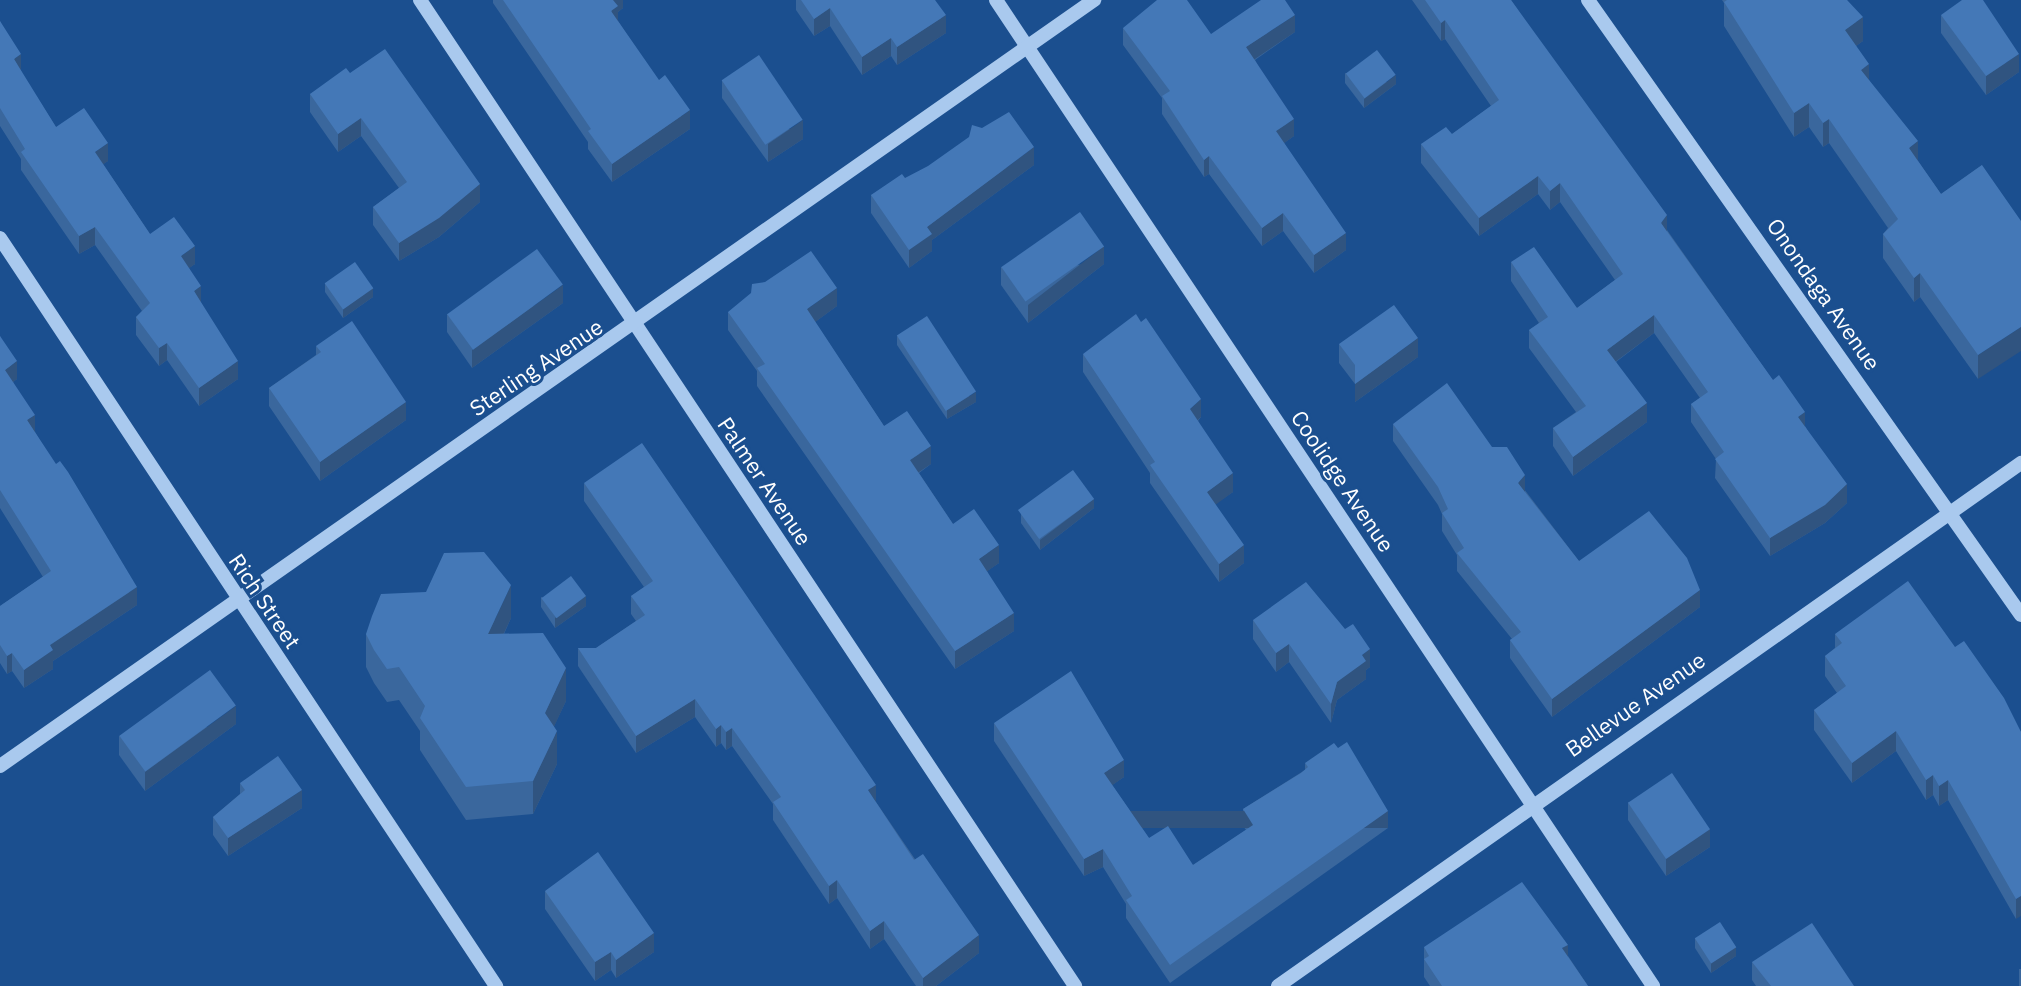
<!DOCTYPE html>
<style>
body{margin:0}
#map{position:relative;width:2021px;height:986px;overflow:hidden;background:#1b4f8f;font-family:"IBM Plex Sans",sans-serif}
div>[style]{position:absolute}
.minor>*{height:14px;margin:-7px;padding:0 7px;transform-origin:7px;border-radius:7px;background:#a9c9ee}
.wall>*{inset:0;background:#3a679d;transform-origin:0 0}
.shaded-wall>*{inset:0;background:#305480;transform-origin:0 0}
.building>*{inset:0;background:#4478b7;transform-origin:0 0}
span{translate:-50% -50%;white-space:nowrap;text-align:center;line-height:1.15;-webkit-text-stroke:6px #1b4f8f;paint-order:stroke}
.street-label{font-size:22px;color:#fff}
</style>
<div id="map">
<div class="minor">
<div style="left:420px;top:0;width:1184px;rotate:56.4deg"></div>
<div style="left:996px;top:0;width:1185px;rotate:56.32deg"></div>
<div style="left:1588px;top:0;width:752px;rotate:54.85deg"></div>
<div style="left:0;top:238px;width:898px;rotate:56.45deg"></div>
<div style="left:0;top:766px;width:1336px;rotate:-35deg"></div>
<div style="left:1278px;top:986px;width:909px;rotate:-35.14deg"></div>
</div>
<div class="wall">
<div style="clip-path:polygon(493px 0,623px 0,623px 8px,618px 12px,618px 21px,690px 129px,612px 182px,588px 149px,588px 142px,493px 3px)"></div>
<div style="clip-path:polygon(796px 0,935px 0,946px 33px,897px 65px,891px 56px,862px 75px,830px 26px,814px 36px,796px 10px)"></div>
<div style="clip-path:polygon(1412px 0,1511px 0,1667px 230px,1805px 426px,1847px 503px,1825px 523px,1770px 556px,1715px 478px,1716px 459px,1691px 422px,1691px 404px,1700px 398px,1654px 333px,1616px 362px,1647px 422px,1573px 476px,1553px 446px,1553px 428px,1576px 412px,1529px 348px,1529px 330px,1539px 323px,1511px 281px,1511px 262px,1577px 308px,1615px 280px,1560px 202px,1550px 210px,1538px 194px,1479px 236px,1421px 163px,1421px 144px,1452px 134px,1491px 106px,1445px 39px,1441px 41px)"></div>
<div style="clip-path:polygon(1722px 0,1847px 0,1863px 41px,1856px 46px,1869px 80px,1918px 161px,1941px 194px,1982px 165px,1978px 379px,1920px 297px,1914px 302px,1883px 258px,1883px 234px,1888px 228px,1829px 143px,1823px 147px,1809px 127px,1794px 137px,1724px 26px,1724px 3px)"></div>
<div style="clip-path:polygon(1941px 15px,2019px 72px,1986px 95px,1941px 33px)"></div>
<div style="clip-path:polygon(0 21px,21px 72px,56px 127px,108px 161px,103px 164px,150px 234px,195px 264px,189px 268px,201px 303px,238px 379px,199px 406px,167px 360px,159px 366px,136px 335px,136px 317px,142px 311px,95px 245px,79px 254px,21px 170px,21px 159px,0 126px)"></div>
<div style="clip-path:polygon(1123px 28px,1211px 34px,1295px 32px,1255px 60px,1294px 136px,1284px 143px,1346px 250px,1314px 273px,1283px 231px,1262px 246px,1209px 174px,1204px 177px,1162px 114px,1162px 98px,1123px 45px)"></div>
<div style="clip-path:polygon(350px 73px,480px 202px,439px 237px,399px 261px,373px 225px,373px 207px,399px 188px,361px 136px,338px 152px,310px 112px,310px 94px)"></div>
<div style="clip-path:polygon(1345px 73px,1396px 84px,1364px 108px,1345px 83px)"></div>
<div style="clip-path:polygon(722px 80px,803px 139px,768px 162px,722px 98px)"></div>
<div style="clip-path:polygon(1034px 165px,932px 240px,932px 251px,909px 268px,871px 213px,871px 195px,905px 178px)"></div>
<div style="clip-path:polygon(1104px 264px,1028px 323px,1001px 285px,1001px 267px)"></div>
<div style="clip-path:polygon(325px 283px,373px 297px,343px 318px,325px 292px)"></div>
<div style="clip-path:polygon(563px 303px,472px 368px,447px 332px,447px 314px)"></div>
<div style="clip-path:polygon(837px 306px,815px 322px,884px 426px,931px 464px,919px 473px,953px 524px,999px 563px,987px 571px,1014px 631px,955px 669px,757px 386px,757px 371px,728px 330px,728px 312px)"></div>
<div style="clip-path:polygon(0 336px,17px 379px,13px 382px,35px 432px,137px 605px,53px 661px,53px 669px,24px 688px,12px 671px,7px 674px,0 663px,0 606px,43px 577px,0 508px)"></div>
<div style="clip-path:polygon(897px 336px,976px 402px,947px 419px,897px 345px)"></div>
<div style="clip-path:polygon(1339px 344px,1418px 357px,1355px 402px,1355px 384px,1339px 363px)"></div>
<div style="clip-path:polygon(316px 346px,406px 420px,320px 481px,269px 406px,269px 388px,316px 355px)"></div>
<div style="clip-path:polygon(1083px 354px,1201px 417px,1198px 421px,1233px 492px,1215px 504px,1244px 563px,1219px 582px,1150px 483px,1150px 473px,1083px 372px)"></div>
<div style="clip-path:polygon(1393px 424px,1492px 447px,1579px 561px,1700px 607px,1552px 717px,1510px 658px,1510px 640px,1512px 639px,1457px 571px,1457px 555px,1442px 531px,1442px 514px,1438px 505px,1393px 441px)"></div>
<div style="clip-path:polygon(584px 483px,876px 802px,979px 953px,936px 986px,916px 986px,884px 939px,870px 949px,837px 898px,829px 904px,773px 820px,773px 804px,732px 746px,726px 750px,721px 743px,716px 747px,695px 717px,636px 753px,578px 666px,578px 648px,596px 648px,636px 621px,631px 614px,631px 596px,644px 587px,584px 501px)"></div>
<div style="clip-path:polygon(1094px 508px,1040px 550px,1021px 523px,1021px 514px)"></div>
<div style="clip-path:polygon(541px 597px,586px 606px,555px 628px,541px 607px)"></div>
<div style="clip-path:polygon(511px 618px,504px 634px,566px 701px,554px 726px,557px 764px,533px 814px,466px 820px,420px 750px,420px 731px,399px 700px,387px 702px,374px 683px,366px 667px,366px 634px)"></div>
<div style="clip-path:polygon(1253px 620px,1370px 667px,1366px 670px,1366px 679px,1337px 700px,1331px 723px,1289px 662px,1276px 672px,1253px 639px)"></div>
<div style="clip-path:polygon(1835px 634px,1955px 647px,2021px 732px,2016px 919px,1948px 800px,1939px 806px,1933px 795px,1926px 800px,1896px 751px,1852px 783px,1814px 730px,1814px 710px,1837px 693px,1825px 676px,1825px 656px,1835px 648px)"></div>
<div style="clip-path:polygon(994px 723px,1124px 777px,1112px 785px,1149px 838px,1193px 865px,1246px 830px,1243px 826px,1243px 809px,1305px 770px,1305px 763px,1388px 828px,1170px 983px,1126px 918px,1126px 904px,1103px 867px,1084px 876px,994px 741px)"></div>
<div style="clip-path:polygon(236px 724px,145px 791px,119px 755px,119px 736px)"></div>
<div style="clip-path:polygon(240px 783px,302px 808px,228px 856px,213px 835px,213px 817px,240px 794px)"></div>
<div style="clip-path:polygon(1628px 802px,1710px 847px,1666px 876px,1628px 820px)"></div>
<div style="clip-path:polygon(545px 891px,654px 952px,616px 978px,611px 970px,595px 981px,545px 909px)"></div>
<div style="clip-path:polygon(1695px 938px,1736px 956px,1711px 973px,1695px 948px)"></div>
<div style="clip-path:polygon(1424px 947px,1568px 956px,1588px 986px,1430px 986px,1424px 977px)"></div>
<div style="clip-path:polygon(1752px 962px,1854px 986px,1756px 986px,1752px 980px)"></div>
<div style="left:2021px;top:969px;width:17px;height:2px;rotate:90deg"></div>
</div>
<div class="shaded-wall">
<div style="clip-path:polygon(612px 0,623px 0,623px 8px,618px 12px,618px 25px,611px 29px)"></div>
<div style="clip-path:polygon(830px 8px,830px 26px,814px 36px,814px 19px)"></div>
<div style="clip-path:polygon(946px 15px,946px 33px,897px 65px,897px 47px)"></div>
<div style="clip-path:polygon(1295px 15px,1295px 32px,1246px 65px,1246px 47px)"></div>
<div style="clip-path:polygon(1863px 17px,1863px 41px,1845px 54px,1845px 30px)"></div>
<div style="clip-path:polygon(1445px 20px,1445px 39px,1441px 41px,1441px 23px)"></div>
<div style="clip-path:polygon(891px 38px,891px 56px,862px 75px,862px 57px)"></div>
<div style="clip-path:polygon(21px 54px,21px 72px,14px 59px)"></div>
<div style="clip-path:polygon(2019px 54px,2019px 72px,1986px 95px,1986px 76px)"></div>
<div style="clip-path:polygon(1869px 64px,1869px 88px,1861px 70px)"></div>
<div style="clip-path:polygon(1396px 75px,1396px 84px,1364px 108px,1364px 99px)"></div>
<div style="clip-path:polygon(1809px 103px,1809px 127px,1794px 137px,1794px 113px)"></div>
<div style="clip-path:polygon(690px 110px,690px 129px,612px 182px,612px 164px)"></div>
<div style="clip-path:polygon(361px 118px,361px 136px,338px 152px,338px 134px)"></div>
<div style="clip-path:polygon(1294px 119px,1294px 136px,1276px 149px,1276px 131px)"></div>
<div style="clip-path:polygon(1829px 119px,1829px 143px,1823px 147px,1823px 123px)"></div>
<div style="clip-path:polygon(803px 120px,803px 139px,768px 162px,768px 144px)"></div>
<div style="clip-path:polygon(1918px 141px,1918px 166px,1909px 148px)"></div>
<div style="clip-path:polygon(108px 143px,108px 161px,95px 170px,95px 152px)"></div>
<div style="clip-path:polygon(1034px 147px,1034px 165px,932px 240px,932px 251px,909px 268px,909px 250px,927px 227px)"></div>
<div style="clip-path:polygon(1209px 156px,1209px 174px,1204px 177px,1204px 160px)"></div>
<div style="clip-path:polygon(1538px 176px,1538px 194px,1479px 236px,1479px 218px)"></div>
<div style="clip-path:polygon(1560px 183px,1560px 202px,1550px 210px,1550px 191px)"></div>
<div style="clip-path:polygon(480px 184px,480px 202px,439px 237px,399px 261px,399px 243px)"></div>
<div style="clip-path:polygon(1283px 213px,1283px 231px,1262px 246px,1262px 228px)"></div>
<div style="clip-path:polygon(1667px 215px,1667px 233px,1661px 223px)"></div>
<div style="clip-path:polygon(95px 227px,95px 245px,79px 254px,79px 236px)"></div>
<div style="clip-path:polygon(1346px 233px,1346px 250px,1314px 273px,1314px 255px)"></div>
<div style="clip-path:polygon(195px 246px,195px 264px,181px 274px,181px 256px)"></div>
<div style="clip-path:polygon(1104px 246px,1104px 264px,1028px 323px,1028px 305px)"></div>
<div style="clip-path:polygon(1920px 273px,1920px 297px,1914px 302px,1914px 278px)"></div>
<div style="clip-path:polygon(563px 285px,563px 303px,472px 368px,472px 350px)"></div>
<div style="clip-path:polygon(201px 286px,201px 304px,194px 291px)"></div>
<div style="clip-path:polygon(373px 288px,373px 297px,343px 318px,343px 309px)"></div>
<div style="clip-path:polygon(837px 288px,837px 306px,807px 328px,807px 309px)"></div>
<div style="clip-path:polygon(1654px 315px,1654px 333px,1607px 368px,1607px 350px)"></div>
<div style="clip-path:polygon(2021px 327px,2021px 351px,1978px 379px,1978px 355px)"></div>
<div style="clip-path:polygon(1418px 338px,1418px 357px,1355px 402px,1355px 384px)"></div>
<div style="clip-path:polygon(167px 343px,167px 360px,159px 366px,159px 348px)"></div>
<div style="clip-path:polygon(17px 361px,17px 379px,5px 388px,5px 370px)"></div>
<div style="clip-path:polygon(238px 361px,238px 379px,199px 406px,199px 388px)"></div>
<div style="clip-path:polygon(976px 392px,976px 402px,947px 419px,947px 410px)"></div>
<div style="clip-path:polygon(1201px 399px,1201px 417px,1190px 427px,1190px 409px)"></div>
<div style="clip-path:polygon(406px 402px,406px 420px,320px 481px,320px 462px)"></div>
<div style="clip-path:polygon(1647px 403px,1647px 422px,1573px 476px,1573px 457px)"></div>
<div style="clip-path:polygon(1805px 412px,1805px 430px,1798px 417px)"></div>
<div style="clip-path:polygon(35px 415px,35px 433px,27px 420px)"></div>
<div style="clip-path:polygon(931px 446px,931px 464px,910px 478px,910px 460px)"></div>
<div style="clip-path:polygon(1233px 473px,1233px 492px,1207px 511px,1207px 492px)"></div>
<div style="clip-path:polygon(1525px 475px,1525px 493px,1518px 483px)"></div>
<div style="clip-path:polygon(1847px 484px,1847px 503px,1825px 523px,1770px 556px,1770px 538px)"></div>
<div style="clip-path:polygon(1094px 499px,1094px 508px,1040px 550px,1040px 540px)"></div>
<div style="clip-path:polygon(999px 545px,999px 563px,979px 577px,979px 559px)"></div>
<div style="clip-path:polygon(1244px 545px,1244px 563px,1219px 582px,1219px 564px)"></div>
<div style="clip-path:polygon(511px 585px,511px 618px,488px 667px,488px 634px)"></div>
<div style="clip-path:polygon(137px 587px,137px 605px,53px 661px,53px 669px,24px 688px,24px 670px,50px 645px)"></div>
<div style="clip-path:polygon(1700px 590px,1700px 607px,1552px 717px,1552px 699px)"></div>
<div style="clip-path:polygon(586px 596px,586px 606px,555px 628px,555px 618px)"></div>
<div style="clip-path:polygon(1014px 613px,1014px 631px,955px 669px,955px 651px)"></div>
<div style="clip-path:polygon(1289px 644px,1289px 662px,1276px 672px,1276px 653px)"></div>
<div style="clip-path:polygon(1370px 649px,1370px 667px,1366px 670px,1366px 679px,1337px 700px,1331px 723px,1331px 704px,1337px 682px,1362px 655px)"></div>
<div style="clip-path:polygon(12px 653px,12px 671px,7px 674px,7px 656px)"></div>
<div style="clip-path:polygon(566px 668px,566px 701px,545px 746px,545px 713px)"></div>
<div style="clip-path:polygon(695px 699px,695px 717px,636px 753px,636px 736px)"></div>
<div style="clip-path:polygon(236px 706px,236px 724px,145px 791px,145px 772px)"></div>
<div style="clip-path:polygon(721px 725px,721px 743px,716px 747px,716px 729px)"></div>
<div style="clip-path:polygon(732px 728px,732px 746px,726px 750px,726px 732px)"></div>
<div style="clip-path:polygon(557px 731px,557px 764px,533px 814px,533px 781px)"></div>
<div style="clip-path:polygon(1896px 731px,1896px 751px,1852px 783px,1852px 763px)"></div>
<div style="clip-path:polygon(1124px 760px,1124px 777px,1104px 791px,1104px 773px)"></div>
<div style="clip-path:polygon(1933px 775px,1933px 795px,1926px 800px,1926px 780px)"></div>
<div style="clip-path:polygon(1948px 780px,1948px 800px,1939px 806px,1939px 786px)"></div>
<div style="clip-path:polygon(876px 785px,876px 802px,868px 790px)"></div>
<div style="clip-path:polygon(302px 790px,302px 808px,228px 856px,228px 838px)"></div>
<div style="left:1388px;top:811px;width:17px;height:267px;rotate:90deg"></div>
<div style="clip-path:polygon(1710px 829px,1710px 847px,1666px 876px,1666px 858px)"></div>
<div style="clip-path:polygon(1103px 849px,1103px 867px,1084px 876px,1084px 859px)"></div>
<div style="clip-path:polygon(837px 880px,837px 898px,829px 904px,829px 886px)"></div>
<div style="clip-path:polygon(2021px 896px,2021px 916px,2016px 919px,2016px 899px)"></div>
<div style="clip-path:polygon(884px 921px,884px 939px,870px 949px,870px 931px)"></div>
<div style="clip-path:polygon(654px 933px,654px 952px,616px 978px,616px 960px)"></div>
<div style="clip-path:polygon(979px 935px,979px 953px,936px 986px,923px 986px,923px 978px)"></div>
<div style="clip-path:polygon(1568px 945px,1568px 963px,1562px 948px)"></div>
<div style="clip-path:polygon(1736px 947px,1736px 956px,1711px 973px,1711px 963px)"></div>
<div style="clip-path:polygon(611px 952px,611px 970px,595px 981px,595px 962px)"></div>
</div>
<div class="building">
<div style="clip-path:polygon(503px 0,613px 0,618px 6px,611px 11px,659px 80px,665px 75px,690px 110px,612px 164px,588px 131px,591px 129px)"></div>
<div style="clip-path:polygon(801px 0,935px 0,946px 15px,897px 47px,891px 38px,862px 57px,830px 8px,814px 19px)"></div>
<div style="clip-path:polygon(1157px 0,1187px 0,1211px 34px,1261px 0,1285px 0,1295px 15px,1246px 47px,1294px 119px,1276px 131px,1346px 233px,1314px 255px,1283px 213px,1262px 228px,1209px 156px,1204px 160px,1162px 96px,1170px 91px,1123px 28px)"></div>
<div style="clip-path:polygon(1425px 0,1511px 0,1667px 215px,1661px 223px,1773px 380px,1779px 375px,1805px 412px,1798px 417px,1847px 484px,1825px 505px,1770px 538px,1715px 459px,1724px 452px,1691px 404px,1708px 392px,1654px 315px,1607px 350px,1647px 403px,1573px 457px,1553px 428px,1586px 406px,1529px 330px,1548px 317px,1511px 262px,1534px 247px,1577px 308px,1623px 274px,1560px 183px,1550px 191px,1538px 176px,1479px 218px,1421px 144px,1446px 127px,1452px 134px,1499px 100px,1445px 20px,1441px 23px)"></div>
<div style="clip-path:polygon(1727px 0,1847px 0,1863px 17px,1845px 30px,1869px 64px,1861px 70px,1918px 141px,1909px 148px,1941px 194px,1982px 165px,2021px 221px,2021px 327px,1978px 355px,1920px 273px,1914px 278px,1883px 234px,1898px 219px,1829px 119px,1823px 123px,1809px 103px,1794px 113px,1724px 2px)"></div>
<div style="clip-path:polygon(1962px 0,1983px 0,2019px 54px,1986px 76px,1941px 15px)"></div>
<div style="clip-path:polygon(0 21px,21px 54px,14px 59px,56px 127px,84px 108px,108px 143px,95px 152px,150px 234px,174px 217px,195px 246px,181px 256px,201px 286px,194px 291px,238px 361px,199px 388px,167px 343px,159px 348px,136px 317px,150px 303px,95px 227px,79px 236px,21px 152px,25px 149px,0 108px)"></div>
<div style="clip-path:polygon(385px 49px,480px 184px,439px 218px,399px 243px,373px 207px,407px 182px,361px 118px,338px 134px,310px 94px,346px 68px,350px 73px)"></div>
<div style="left:1377px;top:50px;width:31px;height:39px;rotate:53deg"></div>
<div style="left:759px;top:55px;width:78px;height:45px;rotate:56deg"></div>
<div style="clip-path:polygon(1009px 112px,1034px 147px,927px 227px,932px 234px,909px 250px,871px 195px,902px 174px,905px 178px,928px 166px,969px 137px,972px 125px,982px 128px)"></div>
<div style="left:1080px;top:212px;width:42px;height:96px;rotate:55deg"></div>
<div style="left:537px;top:249px;width:44px;height:111px;rotate:54deg"></div>
<div style="clip-path:polygon(811px 251px,837px 288px,807px 309px,884px 426px,907px 411px,931px 446px,910px 460px,953px 524px,974px 509px,999px 545px,979px 559px,1014px 613px,955px 651px,757px 368px,765px 364px,728px 312px,751px 293px,752px 284px,765px 282px)"></div>
<div style="left:355px;top:262px;width:32px;height:37px;rotate:55deg"></div>
<div style="clip-path:polygon(1394px 305px,1418px 338px,1355px 384px,1355px 365px,1339px 344px)"></div>
<div style="clip-path:polygon(1136px 314px,1141px 322px,1146px 318px,1201px 399px,1190px 409px,1233px 473px,1207px 492px,1244px 545px,1219px 564px,1150px 465px,1155px 462px,1083px 354px)"></div>
<div style="left:927px;top:316px;width:90px;height:36px;rotate:57deg"></div>
<div style="clip-path:polygon(352px 321px,406px 402px,320px 462px,269px 388px,321px 352px,316px 346px)"></div>
<div style="clip-path:polygon(0 336px,17px 361px,5px 370px,35px 415px,27px 420px,56px 464px,60px 461px,68px 472px,137px 587px,50px 645px,53px 650px,24px 670px,12px 653px,7px 656px,0 645px,0 606px,51px 571px,0 490px)"></div>
<div style="clip-path:polygon(1447px 383px,1492px 447px,1507px 447px,1525px 475px,1518px 483px,1579px 561px,1649px 511px,1687px 558px,1700px 590px,1552px 699px,1510px 640px,1521px 632px,1457px 553px,1464px 548px,1442px 513px,1448px 509px,1438px 487px,1393px 424px)"></div>
<div style="clip-path:polygon(642px 443px,876px 785px,868px 790px,914px 860px,923px 854px,979px 935px,923px 978px,884px 921px,870px 931px,837px 880px,829px 886px,773px 802px,781px 797px,732px 728px,726px 732px,721px 725px,716px 729px,695px 699px,636px 736px,578px 648px,596px 648px,645px 615px,631px 596px,653px 581px,584px 483px)"></div>
<div style="left:1073px;top:470px;width:36px;height:68px;rotate:54deg"></div>
<div style="clip-path:polygon(484px 552px,511px 585px,488px 634px,543px 633px,566px 668px,545px 713px,557px 731px,533px 781px,466px 787px,420px 718px,425px 706px,399px 667px,387px 669px,374px 650px,366px 634px,372px 616px,381px 594px,426px 592px,444px 553px)"></div>
<div style="left:571px;top:576px;width:25px;height:37px;rotate:53deg"></div>
<div style="clip-path:polygon(1908px 581px,1955px 647px,1964px 641px,2004px 698px,2021px 732px,2021px 896px,2016px 899px,1948px 780px,1939px 786px,1933px 775px,1926px 780px,1896px 731px,1852px 763px,1814px 710px,1846px 686px,1825px 656px,1842px 643px,1835px 634px)"></div>
<div style="clip-path:polygon(1306px 582px,1345px 629px,1353px 624px,1370px 649px,1362px 655px,1366px 661px,1337px 682px,1331px 704px,1289px 644px,1276px 653px,1253px 620px)"></div>
<div style="left:210px;top:670px;width:44px;height:112px;rotate:54deg"></div>
<div style="clip-path:polygon(1071px 671px,1124px 760px,1104px 773px,1149px 838px,1168px 826px,1193px 865px,1253px 825px,1243px 809px,1301px 773px,1308px 767px,1305px 763px,1334px 743px,1338px 748px,1347px 742px,1388px 811px,1170px 965px,1126px 900px,1132px 896px,1103px 849px,1084px 859px,994px 723px)"></div>
<div style="clip-path:polygon(278px 756px,302px 790px,228px 838px,213px 817px,245px 790px,240px 783px)"></div>
<div style="left:1672px;top:773px;width:68px;height:53px;rotate:56deg"></div>
<div style="clip-path:polygon(598px 852px,654px 933px,616px 960px,611px 952px,595px 962px,545px 891px)"></div>
<div style="clip-path:polygon(1522px 882px,1568px 945px,1562px 948px,1588px 986px,1442px 986px,1424px 959px,1429px 956px,1424px 947px)"></div>
<div style="left:1720px;top:922px;width:30px;height:30px;rotate:57deg"></div>
<div style="clip-path:polygon(1812px 923px,1854px 986px,1771px 986px,1752px 962px)"></div>
</div>
<div class="street-label">
<span style="left:1824px;top:294px;rotate:55deg">Onondaga Avenue</span>
<span style="left:536px;top:367px;rotate:-34deg">Sterling Avenue</span>
<span style="left:765px;top:481px;rotate:56deg">Palmer Avenue</span>
<span style="left:1343px;top:481px;rotate:56deg">Coolidge Avenue</span>
<span style="left:265px;top:601px;rotate:56deg">Rich Street</span>
<span style="left:1635px;top:704px;rotate:-35deg">Bellevue Avenue</span>
</div>
</div>
